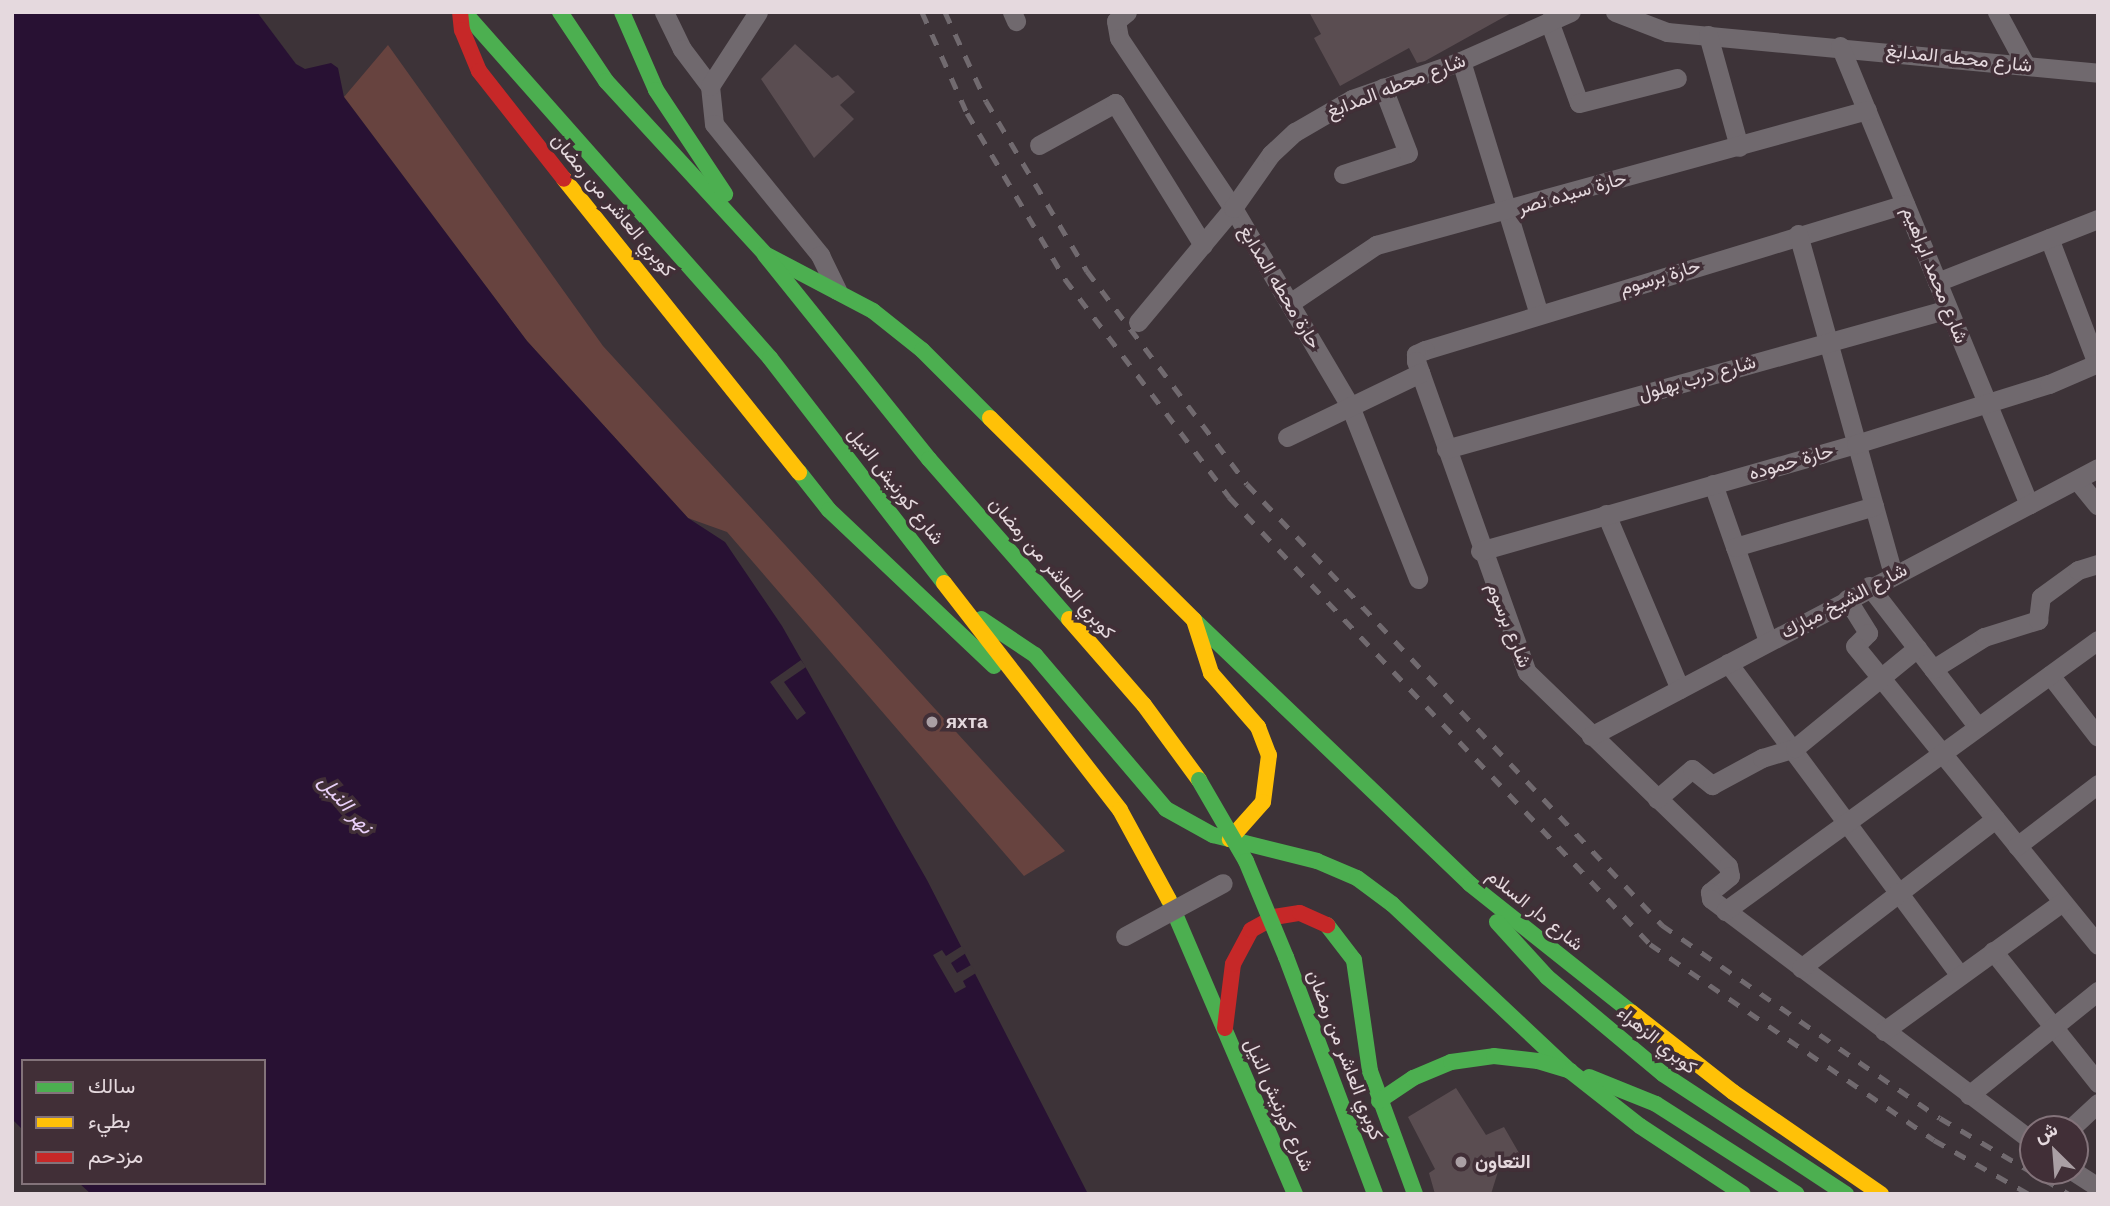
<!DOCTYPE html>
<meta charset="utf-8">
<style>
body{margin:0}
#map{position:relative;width:2110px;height:1206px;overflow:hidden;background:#3d3338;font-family:Arial,Vazirmatn,sans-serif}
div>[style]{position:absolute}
.green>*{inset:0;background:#67433f}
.water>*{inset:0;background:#281133}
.pier>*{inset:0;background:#3d3338}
.building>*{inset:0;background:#5a4d51}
.street>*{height:19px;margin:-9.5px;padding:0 9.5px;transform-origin:9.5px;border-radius:9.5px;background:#70696e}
.fast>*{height:16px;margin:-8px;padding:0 8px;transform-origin:8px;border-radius:8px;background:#4caf50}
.slow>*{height:16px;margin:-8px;padding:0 8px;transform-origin:8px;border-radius:8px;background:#ffc107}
.jam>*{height:16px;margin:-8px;padding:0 8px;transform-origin:8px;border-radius:8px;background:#c62828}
.rail>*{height:5px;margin-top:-2.5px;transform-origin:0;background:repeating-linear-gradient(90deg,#716a6f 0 12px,transparent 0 24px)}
.street-bridge>*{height:19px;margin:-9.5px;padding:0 9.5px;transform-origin:9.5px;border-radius:9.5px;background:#70696e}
.fast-bridge>*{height:16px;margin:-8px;padding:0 8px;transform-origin:8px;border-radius:8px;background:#4caf50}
.dots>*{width:19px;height:19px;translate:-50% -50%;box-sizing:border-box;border:4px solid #412f37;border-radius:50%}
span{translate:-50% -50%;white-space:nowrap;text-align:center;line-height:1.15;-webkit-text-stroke:7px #412f37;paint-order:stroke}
.street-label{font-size:19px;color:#e5d9de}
.poi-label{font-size:19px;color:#e5d9de;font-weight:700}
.left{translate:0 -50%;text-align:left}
.water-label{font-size:21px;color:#ead1fa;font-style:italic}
.frame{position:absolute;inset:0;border:14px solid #e5d9de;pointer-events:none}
.legend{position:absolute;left:21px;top:1059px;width:245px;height:126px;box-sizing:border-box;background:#412f37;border:2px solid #83737a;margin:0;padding:9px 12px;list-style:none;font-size:21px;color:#e5d9de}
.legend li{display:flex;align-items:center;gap:14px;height:35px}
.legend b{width:35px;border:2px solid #83737a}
.north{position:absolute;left:2019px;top:1115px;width:70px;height:70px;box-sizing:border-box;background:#412f37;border:2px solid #83737a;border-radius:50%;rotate:335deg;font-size:19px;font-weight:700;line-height:28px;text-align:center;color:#e5d9de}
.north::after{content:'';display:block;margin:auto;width:24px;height:32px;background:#aa9fa4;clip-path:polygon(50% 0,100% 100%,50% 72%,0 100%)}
</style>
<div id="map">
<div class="green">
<div style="clip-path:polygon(388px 45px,603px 346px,1065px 851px,1024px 876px,727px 532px,688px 518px,527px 341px,344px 97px)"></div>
</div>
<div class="water">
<div style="clip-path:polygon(12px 12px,257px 12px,296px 64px,305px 69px,331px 63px,338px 68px,344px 97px,527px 341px,688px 518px,725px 542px,782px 626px,927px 880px,1088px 1194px,91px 1194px,79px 1183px,264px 1183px,264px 1061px,23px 1061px,23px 1130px,12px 1119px)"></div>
</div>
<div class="pier">
<div style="clip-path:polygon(801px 660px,806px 667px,784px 682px,806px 713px,797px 720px,770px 682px)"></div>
<div style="clip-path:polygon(962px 946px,966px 953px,951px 963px,957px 973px,971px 965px,976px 973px,963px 981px,966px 987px,955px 993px,933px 955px,942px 950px,946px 956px)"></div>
</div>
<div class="building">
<div style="clip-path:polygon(1309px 12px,1513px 12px,1425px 61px,1417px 63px,1409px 48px,1340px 86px,1314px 38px,1321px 34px)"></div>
<div style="clip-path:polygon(795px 44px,832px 78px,838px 75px,855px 92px,840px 105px,854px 119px,814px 158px,761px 79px)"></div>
<div style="clip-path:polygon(1456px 1088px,1486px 1135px,1504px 1127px,1519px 1153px,1501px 1162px,1491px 1194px,1435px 1194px,1429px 1173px,1435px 1169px,1408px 1117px)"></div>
</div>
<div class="street">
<div style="left:664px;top:12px;width:41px;rotate:64.1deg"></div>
<div style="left:682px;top:49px;width:46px;rotate:52.9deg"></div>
<div style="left:1012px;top:12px;width:10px;rotate:66deg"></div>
<div style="left:1127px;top:12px;width:14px;rotate:141deg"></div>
<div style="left:1116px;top:21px;width:17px;rotate:80deg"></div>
<div style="left:1119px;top:38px;width:205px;rotate:56.2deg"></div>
<div style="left:1233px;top:208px;width:230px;rotate:59.4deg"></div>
<div style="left:1350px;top:406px;width:186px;rotate:68.5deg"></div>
<div style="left:1615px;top:12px;width:56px;rotate:21deg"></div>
<div style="left:1667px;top:32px;width:433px;rotate:5.4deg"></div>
<div style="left:1997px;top:12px;width:59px;rotate:61.7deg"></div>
<div style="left:1549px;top:21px;width:87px;rotate:69.9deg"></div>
<div style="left:1579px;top:103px;width:101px;rotate:-14.3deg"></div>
<div style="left:1708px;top:35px;width:116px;rotate:74.5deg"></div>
<div style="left:1840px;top:46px;width:496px;rotate:67.6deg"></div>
<div style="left:1461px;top:61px;width:265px;rotate:72.9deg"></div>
<div style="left:710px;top:86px;width:38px;rotate:84deg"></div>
<div style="left:714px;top:124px;width:169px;rotate:51deg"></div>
<div style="left:820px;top:255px;width:39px;rotate:64deg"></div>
<div style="left:710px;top:86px;width:88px;rotate:-57deg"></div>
<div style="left:1039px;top:145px;width:87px;rotate:-28.9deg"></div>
<div style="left:1115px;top:103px;width:167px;rotate:58.2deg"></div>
<div style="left:1343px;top:174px;width:68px;rotate:-17.9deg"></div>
<div style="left:1408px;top:153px;width:70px;rotate:-111deg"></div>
<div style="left:1905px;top:204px;width:502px;rotate:163.08deg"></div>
<div style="left:1425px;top:350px;width:10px;rotate:156deg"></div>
<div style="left:1416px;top:354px;width:7px;rotate:90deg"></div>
<div style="left:1416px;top:361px;width:330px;rotate:70.4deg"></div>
<div style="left:1527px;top:672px;width:279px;rotate:44deg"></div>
<div style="left:1728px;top:866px;width:10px;rotate:79deg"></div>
<div style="left:1730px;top:876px;width:26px;rotate:141deg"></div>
<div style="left:1710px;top:892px;width:7px;rotate:82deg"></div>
<div style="left:1711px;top:899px;width:403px;rotate:37deg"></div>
<div style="left:1798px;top:234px;width:353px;rotate:74.4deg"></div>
<div style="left:2049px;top:238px;width:135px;rotate:69.1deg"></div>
<div style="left:1937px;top:282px;width:173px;rotate:-21.4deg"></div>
<div style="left:1290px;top:303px;width:104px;rotate:-34deg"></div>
<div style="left:1376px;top:245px;width:509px;rotate:-15.37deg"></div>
<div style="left:1138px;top:322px;width:148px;rotate:-50.2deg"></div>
<div style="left:1233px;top:208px;width:66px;rotate:-54.9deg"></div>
<div style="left:1271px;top:154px;width:33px;rotate:-43deg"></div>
<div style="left:1295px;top:132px;width:66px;rotate:-30.1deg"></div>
<div style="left:1352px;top:99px;width:115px;rotate:-19.2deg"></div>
<div style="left:1461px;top:61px;width:120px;rotate:-24deg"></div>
<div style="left:1287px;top:437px;width:148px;rotate:-25.7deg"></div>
<div style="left:1446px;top:449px;width:521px;rotate:-15.58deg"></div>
<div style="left:2077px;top:480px;width:33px;rotate:51deg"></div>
<div style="left:1713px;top:484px;width:166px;rotate:70.7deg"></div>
<div style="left:1606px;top:514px;width:190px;rotate:67.1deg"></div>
<div style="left:1735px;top:547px;width:145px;rotate:-16.4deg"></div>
<div style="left:1480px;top:551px;width:391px;rotate:-15.9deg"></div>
<div style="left:1856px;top:444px;width:202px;rotate:-17.3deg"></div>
<div style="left:2049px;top:384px;width:53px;rotate:-23.2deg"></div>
<div style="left:1869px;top:586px;width:178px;rotate:52.3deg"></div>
<div style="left:1847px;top:599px;width:40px;rotate:58deg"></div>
<div style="left:1868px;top:633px;width:18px;rotate:135deg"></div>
<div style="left:1855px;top:646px;width:385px;rotate:50.9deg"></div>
<div style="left:1728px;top:663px;width:389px;rotate:53.4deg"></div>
<div style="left:1933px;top:669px;width:60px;rotate:-32.1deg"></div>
<div style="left:1984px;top:637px;width:57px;rotate:-17.5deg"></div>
<div style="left:2038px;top:620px;width:23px;rotate:-83deg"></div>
<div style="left:2041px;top:597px;width:46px;rotate:-36.1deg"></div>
<div style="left:2078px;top:570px;width:21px;rotate:-17deg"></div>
<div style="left:2050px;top:675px;width:78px;rotate:52.3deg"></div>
<div style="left:1591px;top:736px;width:573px;rotate:-27.86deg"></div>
<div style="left:1657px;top:799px;width:46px;rotate:-40.6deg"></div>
<div style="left:1692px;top:769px;width:26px;rotate:39deg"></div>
<div style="left:1712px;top:785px;width:57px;rotate:-28.4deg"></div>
<div style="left:1762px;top:758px;width:34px;rotate:-17deg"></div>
<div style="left:1795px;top:748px;width:158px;rotate:-39.3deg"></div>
<div style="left:2017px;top:846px;width:102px;rotate:-37.4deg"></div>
<div style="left:1725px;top:911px;width:461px;rotate:-36deg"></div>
<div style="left:1993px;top:951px;width:169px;rotate:51.5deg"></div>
<div style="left:1801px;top:968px;width:245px;rotate:-37.5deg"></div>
<div style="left:1884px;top:1031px;width:220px;rotate:-35.9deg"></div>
<div style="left:1969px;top:1095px;width:166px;rotate:-38.9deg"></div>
<div style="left:2070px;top:1129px;width:38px;rotate:-43deg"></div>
<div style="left:2073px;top:1171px;width:30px;rotate:33deg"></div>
</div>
<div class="fast">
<div style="left:464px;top:12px;width:462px;rotate:48.5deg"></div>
<div style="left:770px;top:358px;width:284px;rotate:52.3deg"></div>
<div style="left:560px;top:12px;width:83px;rotate:56.3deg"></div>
<div style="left:606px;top:81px;width:235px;rotate:47.4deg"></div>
<div style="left:765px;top:254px;width:122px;rotate:27.8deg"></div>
<div style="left:873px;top:311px;width:63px;rotate:38.5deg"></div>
<div style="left:922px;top:350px;width:96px;rotate:45deg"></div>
<div style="left:622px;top:12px;width:85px;rotate:66.4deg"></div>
<div style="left:656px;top:90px;width:125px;rotate:56.4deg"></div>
<div style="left:765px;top:255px;width:262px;rotate:51.2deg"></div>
<div style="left:929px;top:459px;width:213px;rotate:48.8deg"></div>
<div style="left:799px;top:472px;width:48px;rotate:51.7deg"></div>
<div style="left:829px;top:510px;width:227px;rotate:43.4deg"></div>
<div style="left:981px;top:619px;width:65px;rotate:33.7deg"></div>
<div style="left:1035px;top:655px;width:202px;rotate:49.6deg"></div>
<div style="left:1166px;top:809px;width:54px;rotate:29deg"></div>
<div style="left:1213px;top:835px;width:107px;rotate:14deg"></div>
<div style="left:1317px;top:861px;width:43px;rotate:23deg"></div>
<div style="left:1357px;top:878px;width:44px;rotate:36.6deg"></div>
<div style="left:1392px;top:904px;width:244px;rotate:43.2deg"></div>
<div style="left:1194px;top:620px;width:382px;rotate:43.7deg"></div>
<div style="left:1470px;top:884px;width:206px;rotate:38.5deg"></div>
<div style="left:1169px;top:900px;width:320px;rotate:66.8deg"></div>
<div style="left:1497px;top:922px;width:74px;rotate:47.7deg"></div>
<div style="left:1547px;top:977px;width:151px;rotate:39.9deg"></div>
<div style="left:1663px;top:1074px;width:219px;rotate:33.3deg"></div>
<div style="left:1327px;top:925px;width:44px;rotate:52.4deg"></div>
<div style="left:1354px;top:960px;width:112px;rotate:81.8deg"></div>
<div style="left:1370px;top:1071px;width:131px;rotate:69.9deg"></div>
<div style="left:1286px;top:957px;width:253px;rotate:69.4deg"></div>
<div style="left:1589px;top:1077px;width:72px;rotate:21.9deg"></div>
<div style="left:1656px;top:1104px;width:167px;rotate:32.6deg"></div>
<div style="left:1379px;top:1101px;width:41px;rotate:-34.1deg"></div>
<div style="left:1413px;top:1078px;width:41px;rotate:-22.8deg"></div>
<div style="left:1451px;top:1062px;width:43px;rotate:-7.9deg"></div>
<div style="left:1494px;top:1056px;width:44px;rotate:6.5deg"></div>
<div style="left:1538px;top:1061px;width:34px;rotate:17deg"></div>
<div style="left:1570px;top:1071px;width:89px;rotate:38.2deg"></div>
<div style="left:1640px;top:1126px;width:123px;rotate:33.4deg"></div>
</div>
<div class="slow">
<div style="left:564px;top:179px;width:376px;rotate:51.3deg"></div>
<div style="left:990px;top:418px;width:287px;rotate:44.7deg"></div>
<div style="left:1194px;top:620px;width:56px;rotate:72.2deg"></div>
<div style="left:1211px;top:673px;width:72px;rotate:49deg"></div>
<div style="left:1258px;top:727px;width:30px;rotate:69deg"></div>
<div style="left:1269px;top:755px;width:47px;rotate:97.3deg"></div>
<div style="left:1263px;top:802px;width:50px;rotate:131.7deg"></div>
<div style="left:944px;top:583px;width:287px;rotate:52.2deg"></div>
<div style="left:1120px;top:810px;width:102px;rotate:61.4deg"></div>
<div style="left:1069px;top:619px;width:114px;rotate:48.9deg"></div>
<div style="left:1144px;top:705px;width:93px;rotate:53.7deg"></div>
<div style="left:1631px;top:1012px;width:130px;rotate:38.1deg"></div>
<div style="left:1733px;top:1092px;width:180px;rotate:34.6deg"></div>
</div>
<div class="jam">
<div style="left:460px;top:12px;width:18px;rotate:84deg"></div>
<div style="left:462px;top:30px;width:44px;rotate:67.5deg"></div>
<div style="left:479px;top:71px;width:137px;rotate:51.8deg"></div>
<div style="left:1225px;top:1028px;width:64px;rotate:-82.9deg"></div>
<div style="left:1233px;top:964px;width:38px;rotate:-62deg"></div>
<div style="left:1251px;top:930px;width:26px;rotate:-29deg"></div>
<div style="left:1274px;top:917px;width:26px;rotate:-9deg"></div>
<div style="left:1300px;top:913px;width:30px;rotate:24deg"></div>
</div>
<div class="rail">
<div style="left:922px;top:12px;width:111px;rotate:66deg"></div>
<div style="left:967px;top:113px;width:193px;rotate:59.4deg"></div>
<div style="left:1065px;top:279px;width:273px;rotate:53deg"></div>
<div style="left:1229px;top:497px;width:614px;rotate:46.72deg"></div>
<div style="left:1650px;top:944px;width:345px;rotate:34.6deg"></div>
<div style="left:1934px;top:1140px;width:109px;rotate:29.6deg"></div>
<div style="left:945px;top:12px;width:98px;rotate:65.3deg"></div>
<div style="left:986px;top:101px;width:198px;rotate:59.3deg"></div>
<div style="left:1087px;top:271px;width:266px;rotate:53.1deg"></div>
<div style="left:1247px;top:484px;width:606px;rotate:46.74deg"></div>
<div style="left:1662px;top:925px;width:338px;rotate:34.8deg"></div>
<div style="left:1940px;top:1118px;width:150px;rotate:30.5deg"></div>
</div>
<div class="street-bridge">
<div style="left:1125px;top:936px;width:111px;rotate:-28.4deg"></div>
</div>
<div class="fast-bridge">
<div style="left:1199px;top:780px;width:94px;rotate:59.9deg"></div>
<div style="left:1246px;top:861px;width:104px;rotate:67.4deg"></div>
</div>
<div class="dots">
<div style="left:932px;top:722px;background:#aa9fa4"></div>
<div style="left:1461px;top:1162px;background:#aa9fa4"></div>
</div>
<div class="street-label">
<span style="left:1959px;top:58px;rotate:6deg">شارع محطه المدابغ</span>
<span style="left:1396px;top:86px;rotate:-21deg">شارع محطه المدابغ</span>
<span style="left:1572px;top:193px;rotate:-16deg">حارة سيده نصر</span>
<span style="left:613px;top:205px;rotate:50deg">كوبري العاشر من رمضان</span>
<span style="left:1935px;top:275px;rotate:68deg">شارع محمد ابراهيم</span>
<span style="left:1660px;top:277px;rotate:-17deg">حارة برسوم</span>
<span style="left:1280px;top:287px;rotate:59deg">حارة محطه المدابغ</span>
<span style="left:1697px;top:378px;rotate:-16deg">شارع درب بهلول</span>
<span style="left:1791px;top:462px;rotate:-16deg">حارة حموده</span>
<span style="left:896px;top:486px;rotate:52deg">شارع كورنيش النيل</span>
<span style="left:1052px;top:568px;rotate:49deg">كوبري العاشر من رمضان</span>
<span style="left:1844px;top:601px;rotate:-28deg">شارع الشيخ مبارك</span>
<span style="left:1509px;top:625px;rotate:68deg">شارع برسوم</span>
<span style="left:1535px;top:910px;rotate:39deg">شارع دار السلام</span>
<span style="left:1657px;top:1040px;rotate:39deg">كوبري الزهراء</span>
<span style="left:1345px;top:1055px;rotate:69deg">كوبري العاشر من رمضان</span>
<span style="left:1279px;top:1105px;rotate:66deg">شارع كورنيش النيل</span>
</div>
<div class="poi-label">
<span class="left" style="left:946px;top:722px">яхта</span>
<span class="left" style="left:1475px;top:1162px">التعاون</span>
</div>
<div class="water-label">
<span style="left:346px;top:804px;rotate:49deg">نهر النيل</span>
</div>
<div class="frame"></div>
<ul class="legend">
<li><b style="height:9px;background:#4caf50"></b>سالك</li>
<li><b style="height:9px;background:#ffc107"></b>بطيء</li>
<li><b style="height:9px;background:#c62828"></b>مزدحم</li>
</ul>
<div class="north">ش</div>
</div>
